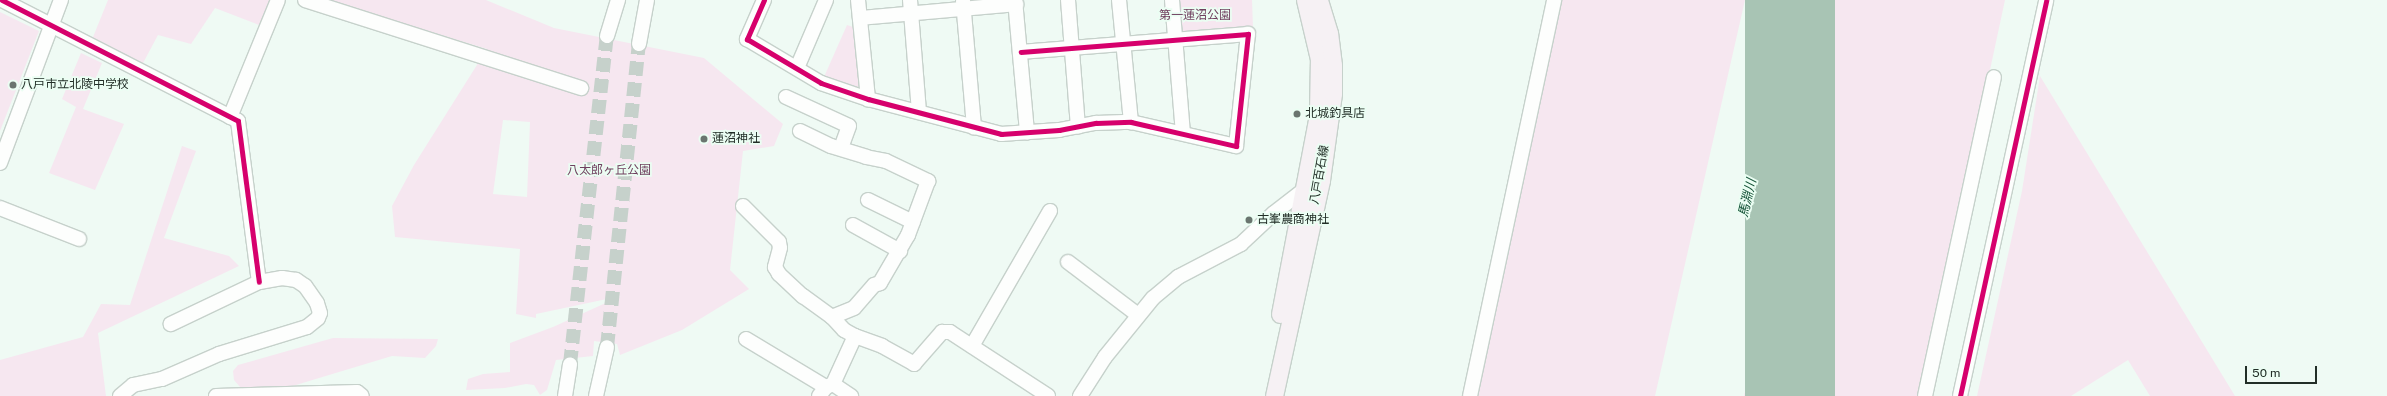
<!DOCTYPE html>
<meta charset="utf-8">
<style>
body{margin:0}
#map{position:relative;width:2387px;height:396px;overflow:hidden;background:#effaf4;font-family:"Public Sans","Noto Sans JP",sans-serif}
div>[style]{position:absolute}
.green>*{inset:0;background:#f6e7f0}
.water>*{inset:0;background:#a8c4b4;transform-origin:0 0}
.minor-tunnel>*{height:14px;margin-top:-7px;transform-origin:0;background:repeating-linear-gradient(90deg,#c6d1cb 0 14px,transparent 0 21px)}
.roads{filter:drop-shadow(1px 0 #c6d1cb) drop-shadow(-1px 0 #c6d1cb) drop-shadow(0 1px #c6d1cb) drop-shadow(0 -1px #c6d1cb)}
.minor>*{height:14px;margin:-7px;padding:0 7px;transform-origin:7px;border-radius:7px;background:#fdfefd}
.major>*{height:17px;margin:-8.5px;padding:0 8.5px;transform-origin:8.5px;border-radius:8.5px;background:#f6f1f4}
.cycleway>*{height:5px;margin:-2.5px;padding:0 2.5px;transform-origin:2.5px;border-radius:2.5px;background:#d6006c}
.dots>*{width:11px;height:11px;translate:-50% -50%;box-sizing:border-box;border:2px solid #ebfef3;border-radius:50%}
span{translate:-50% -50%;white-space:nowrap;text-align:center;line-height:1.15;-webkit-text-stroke:3.5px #ebfef3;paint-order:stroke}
.park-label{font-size:12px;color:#6f3f5e}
.poi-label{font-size:12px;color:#222e27}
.left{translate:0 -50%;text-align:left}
.street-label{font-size:12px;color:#222e27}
.water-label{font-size:13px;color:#135236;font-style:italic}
.scale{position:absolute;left:2245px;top:366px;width:72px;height:18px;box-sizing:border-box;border:2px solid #222e27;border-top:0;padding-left:5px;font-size:12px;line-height:14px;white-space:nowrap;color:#222e27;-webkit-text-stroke:3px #ebfef3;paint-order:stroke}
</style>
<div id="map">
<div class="green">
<div style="clip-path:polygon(108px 0,271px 0,259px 25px,215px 8px,191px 44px,158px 35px,142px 65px,91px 42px)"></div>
<div style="clip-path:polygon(evenodd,327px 0,486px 0,554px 28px,704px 58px,783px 124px,774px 146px,743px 151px,730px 270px,749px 289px,682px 330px,620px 355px,617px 344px,594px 341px,593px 356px,556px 360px,547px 390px,540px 395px,534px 385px,526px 384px,505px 388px,466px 390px,468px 379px,483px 374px,510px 372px,510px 343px,553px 327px,621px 296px,536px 314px,536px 318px,516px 314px,520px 249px,395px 237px,392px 206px,414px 165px,487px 49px,327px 0,503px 120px,530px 122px,527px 197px,493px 194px,503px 120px)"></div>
<div style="clip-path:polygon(1176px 0,1252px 0,1253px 28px,1182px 34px,1179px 29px)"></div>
<div style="clip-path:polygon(1560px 0,1745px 0,1655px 396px,1476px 396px)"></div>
<div style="clip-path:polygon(1835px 0,2005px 0,1920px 396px,1744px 396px)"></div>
<div style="clip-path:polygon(0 12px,39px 31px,0 131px)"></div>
<div style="clip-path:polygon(847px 25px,856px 28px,862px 87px,859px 90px,824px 77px)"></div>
<div style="clip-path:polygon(81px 53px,102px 63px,83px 109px,124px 124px,95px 190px,49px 173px,76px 107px,62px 99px)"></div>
<div style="clip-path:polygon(2040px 76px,2235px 396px,2150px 396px,2128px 360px,2071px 396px,1977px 396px,2022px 191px)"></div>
<div style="clip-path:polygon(182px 146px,196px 151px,164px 238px,229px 256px,239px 266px,98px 333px,106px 396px,0 396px,0 360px,83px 337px,101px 304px,130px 305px)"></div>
<div style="clip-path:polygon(333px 338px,438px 339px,436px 346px,425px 358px,392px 356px,286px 388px,240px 387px,234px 380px,233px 371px,238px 365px)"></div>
</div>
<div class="water">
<div style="left:1745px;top:0;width:90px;height:406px"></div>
</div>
<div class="minor-tunnel">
<div style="left:607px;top:347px;width:305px;rotate:-84deg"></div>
<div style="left:570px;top:364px;width:330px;rotate:-83.6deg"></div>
</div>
<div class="roads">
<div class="minor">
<div style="left:2px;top:0;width:265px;rotate:27.1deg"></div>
<div style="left:238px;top:121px;width:162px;rotate:82.6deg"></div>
<div style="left:305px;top:0;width:290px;rotate:17.7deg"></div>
<div style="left:764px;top:0;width:43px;rotate:113.6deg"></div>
<div style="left:747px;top:39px;width:86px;rotate:30.7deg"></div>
<div style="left:821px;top:83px;width:50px;rotate:18.8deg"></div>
<div style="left:868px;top:99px;width:138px;rotate:14.7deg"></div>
<div style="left:1001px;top:134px;width:58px;rotate:-3.9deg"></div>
<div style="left:1059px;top:130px;width:38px;rotate:-11deg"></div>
<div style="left:1096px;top:123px;width:35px;rotate:-2deg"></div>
<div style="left:1131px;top:122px;width:108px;rotate:12.9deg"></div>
<div style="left:1236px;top:146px;width:113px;rotate:-83.9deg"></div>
<div style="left:1248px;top:34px;width:228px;rotate:175.5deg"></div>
<div style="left:858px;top:0;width:100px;rotate:84.2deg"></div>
<div style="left:910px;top:0;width:112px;rotate:85.4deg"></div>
<div style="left:1015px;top:0;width:133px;rotate:84.8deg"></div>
<div style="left:1068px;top:0;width:127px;rotate:85.5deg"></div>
<div style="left:1119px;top:0;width:123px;rotate:84.4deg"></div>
<div style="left:1172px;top:0;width:133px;rotate:85.3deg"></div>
<div style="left:963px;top:1px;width:127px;rotate:85deg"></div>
<div style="left:860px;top:18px;width:157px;rotate:-5.1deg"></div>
<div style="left:607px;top:36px;width:38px;rotate:-73deg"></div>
<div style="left:639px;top:44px;width:45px;rotate:-79.7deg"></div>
<div style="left:797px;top:68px;width:74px;rotate:-66.9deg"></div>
<div style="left:786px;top:97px;width:69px;rotate:24.7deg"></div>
<div style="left:849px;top:126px;width:23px;rotate:110deg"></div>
<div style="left:230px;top:117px;width:126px;rotate:-67.7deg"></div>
<div style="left:800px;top:131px;width:34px;rotate:26deg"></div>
<div style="left:831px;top:146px;width:37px;rotate:17deg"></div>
<div style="left:866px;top:157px;width:20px;rotate:11deg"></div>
<div style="left:886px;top:161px;width:47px;rotate:25.5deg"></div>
<div style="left:928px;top:181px;width:58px;rotate:110.3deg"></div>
<div style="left:908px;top:235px;width:56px;rotate:120.3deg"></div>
<div style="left:880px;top:283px;width:6px;rotate:162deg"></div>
<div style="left:874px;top:285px;width:30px;rotate:131deg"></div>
<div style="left:854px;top:308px;width:24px;rotate:158deg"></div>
<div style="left:0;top:163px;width:174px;rotate:-69.5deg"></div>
<div style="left:868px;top:200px;width:50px;rotate:26.1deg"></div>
<div style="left:743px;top:206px;width:51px;rotate:45deg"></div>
<div style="left:779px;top:242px;width:6px;rotate:81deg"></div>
<div style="left:780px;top:248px;width:20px;rotate:105deg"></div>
<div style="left:775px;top:267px;width:8px;rotate:60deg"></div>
<div style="left:779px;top:274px;width:33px;rotate:43deg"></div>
<div style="left:803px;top:296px;width:36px;rotate:36deg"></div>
<div style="left:832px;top:317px;width:18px;rotate:47deg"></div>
<div style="left:844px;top:330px;width:13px;rotate:29deg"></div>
<div style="left:855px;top:336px;width:53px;rotate:114.6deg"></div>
<div style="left:0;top:208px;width:85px;rotate:21.4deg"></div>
<div style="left:853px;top:225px;width:54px;rotate:29deg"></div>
<div style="left:1068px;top:262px;width:88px;rotate:37.1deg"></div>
<div style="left:855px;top:336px;width:29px;rotate:20deg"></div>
<div style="left:882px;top:346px;width:37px;rotate:29deg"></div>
<div style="left:914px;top:364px;width:43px;rotate:-48.8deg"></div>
<div style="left:942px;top:332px;width:8px"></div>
<div style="left:950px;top:332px;width:117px;rotate:33.1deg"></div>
<div style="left:746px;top:339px;width:93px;rotate:31deg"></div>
<div style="left:972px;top:346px;width:156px;rotate:-60deg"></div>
<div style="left:120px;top:396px;width:17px;rotate:-40deg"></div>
<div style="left:133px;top:385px;width:30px;rotate:-12deg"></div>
<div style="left:162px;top:379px;width:62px;rotate:-23.7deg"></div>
<div style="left:219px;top:354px;width:92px;rotate:-17.1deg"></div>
<div style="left:307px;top:327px;width:14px;rotate:-39deg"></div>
<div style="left:318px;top:318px;width:5px;rotate:-68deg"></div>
<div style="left:320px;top:313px;width:10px;rotate:-107deg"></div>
<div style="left:317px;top:303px;width:21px;rotate:-125deg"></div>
<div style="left:305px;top:286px;width:11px;rotate:-146deg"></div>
<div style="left:296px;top:280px;width:14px;rotate:-172deg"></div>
<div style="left:282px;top:278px;width:23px;rotate:170deg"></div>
<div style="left:259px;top:282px;width:98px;rotate:154.5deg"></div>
<div style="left:216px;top:396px;width:141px;rotate:-1.6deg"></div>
<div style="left:357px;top:392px;width:6px;rotate:39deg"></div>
<div style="left:565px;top:396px;width:32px;rotate:-81deg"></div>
<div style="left:596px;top:396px;width:50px;rotate:-77.3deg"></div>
<div style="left:819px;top:396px;width:11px;rotate:-52deg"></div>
<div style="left:826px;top:387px;width:8px;rotate:-23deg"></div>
<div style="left:833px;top:384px;width:22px;rotate:34deg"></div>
<div style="left:1080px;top:396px;width:46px;rotate:-57.3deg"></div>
<div style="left:1105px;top:357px;width:76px;rotate:-50.9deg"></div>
<div style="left:1153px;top:298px;width:33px;rotate:-40deg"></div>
<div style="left:1178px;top:277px;width:71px;rotate:-27.6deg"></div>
<div style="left:1241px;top:244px;width:45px;rotate:-43.2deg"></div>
<div style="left:1274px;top:213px;width:44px;rotate:-37.6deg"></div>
<div style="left:1470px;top:396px;width:405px;rotate:-78deg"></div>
<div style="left:1925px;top:396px;width:326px;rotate:-77.8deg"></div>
<div style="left:1960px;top:396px;width:405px;rotate:-77.7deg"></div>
</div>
<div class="major">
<div style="left:1280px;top:314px;width:204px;rotate:-79.2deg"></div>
<div style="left:1318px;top:114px;width:55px;rotate:-89deg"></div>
<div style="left:1319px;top:59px;width:61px;rotate:-103.3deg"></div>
<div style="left:1274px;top:396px;width:221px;rotate:-77.7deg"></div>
<div style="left:1321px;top:180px;width:88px;rotate:-82.1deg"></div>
<div style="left:1333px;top:93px;width:28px;rotate:-90deg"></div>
<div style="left:1333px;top:65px;width:32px;rotate:-97deg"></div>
<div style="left:1329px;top:33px;width:34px;rotate:-107deg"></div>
</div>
</div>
<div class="cycleway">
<div style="left:2px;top:0;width:265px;rotate:27.1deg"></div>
<div style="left:238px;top:121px;width:162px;rotate:82.6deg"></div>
<div style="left:764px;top:0;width:43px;rotate:113.6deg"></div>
<div style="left:747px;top:39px;width:86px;rotate:30.7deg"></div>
<div style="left:821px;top:83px;width:50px;rotate:18.8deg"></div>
<div style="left:868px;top:99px;width:138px;rotate:14.7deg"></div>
<div style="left:1001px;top:134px;width:58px;rotate:-3.9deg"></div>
<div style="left:1059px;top:130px;width:38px;rotate:-11deg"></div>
<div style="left:1096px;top:123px;width:35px;rotate:-2deg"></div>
<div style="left:1131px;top:122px;width:108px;rotate:12.9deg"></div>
<div style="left:1236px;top:146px;width:113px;rotate:-83.9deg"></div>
<div style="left:1248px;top:34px;width:228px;rotate:175.5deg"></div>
<div style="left:1960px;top:396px;width:405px;rotate:-77.7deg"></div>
</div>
<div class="dots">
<div style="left:13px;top:85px;background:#6a756f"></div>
<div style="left:1297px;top:114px;background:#6a756f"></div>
<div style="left:704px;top:139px;background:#6a756f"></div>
<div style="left:1249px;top:220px;background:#6a756f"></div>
</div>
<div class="park-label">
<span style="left:1195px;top:16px">第一蓮沼公園</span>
<span style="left:609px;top:171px">八太郎ヶ丘公園</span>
</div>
<div class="poi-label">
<span class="left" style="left:21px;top:85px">八戸市立北陵中学校</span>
<span class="left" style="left:1305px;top:114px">北城釣具店</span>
<span class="left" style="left:712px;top:139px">蓮沼神社</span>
<span class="left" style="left:1257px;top:220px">古峯農商神社</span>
</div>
<div class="street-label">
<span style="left:1320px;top:175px;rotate:-80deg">八戸百石線</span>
</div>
<div class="water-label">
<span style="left:1748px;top:198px;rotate:-77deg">馬淵川</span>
</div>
<div class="scale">50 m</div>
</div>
